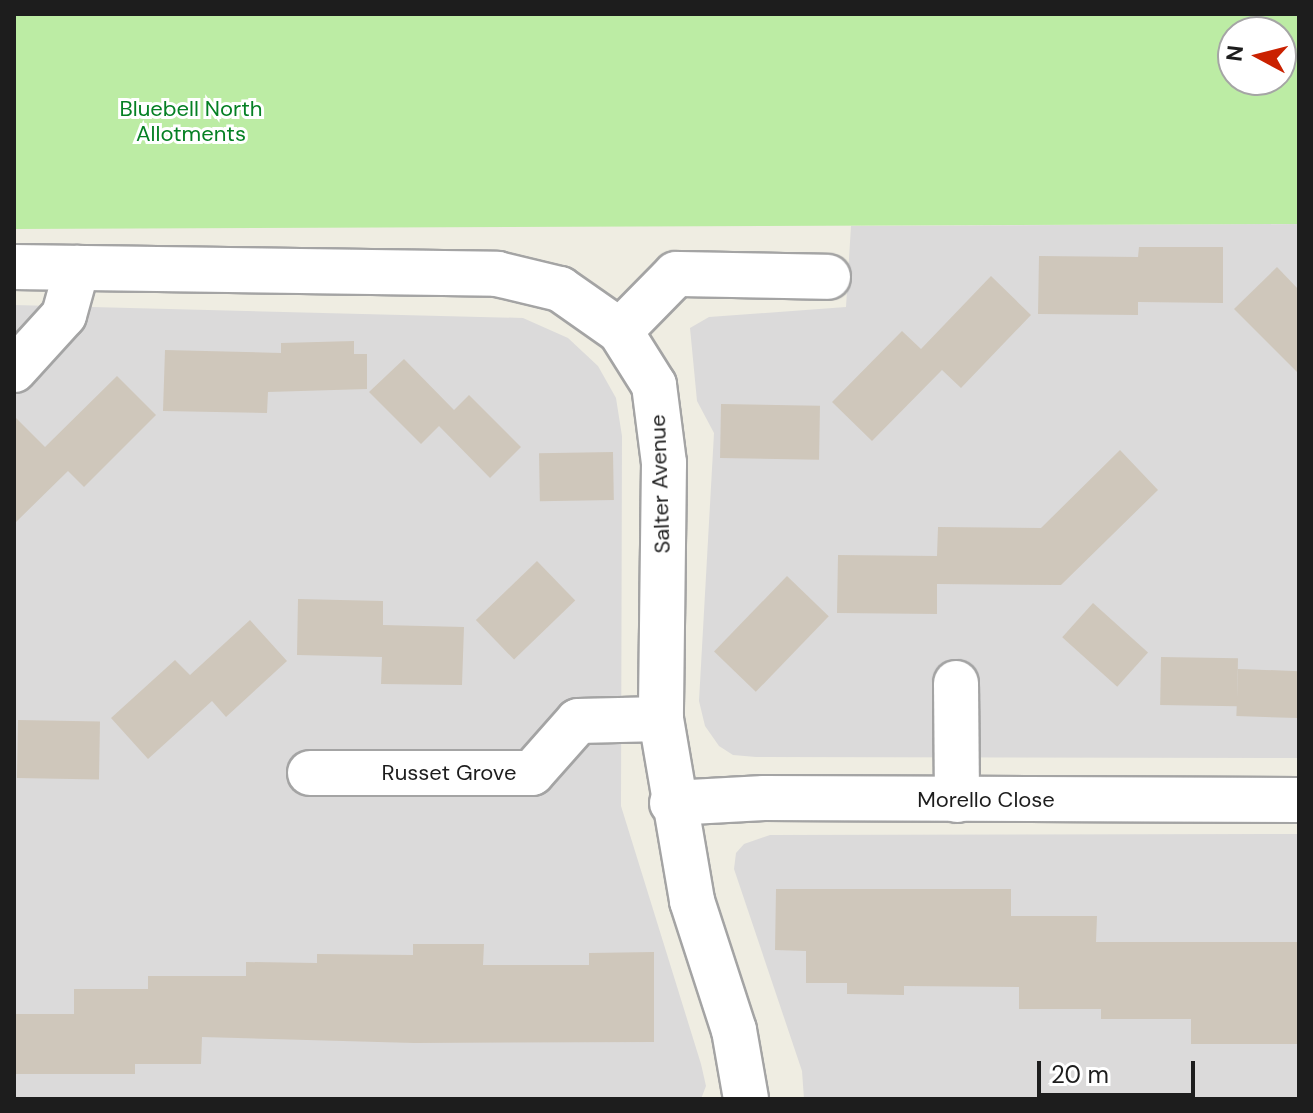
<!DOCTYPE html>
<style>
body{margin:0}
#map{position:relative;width:1313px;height:1113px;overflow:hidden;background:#efede2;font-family:"DM Sans",sans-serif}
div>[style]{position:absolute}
.residential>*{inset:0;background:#dbdada}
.grass>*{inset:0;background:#bceca4}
.building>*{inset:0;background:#cfc7bb;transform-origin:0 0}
.roads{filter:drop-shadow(2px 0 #a4a4a4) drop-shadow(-2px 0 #a4a4a4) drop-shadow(0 2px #a4a4a4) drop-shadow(0 -2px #a4a4a4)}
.minor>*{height:44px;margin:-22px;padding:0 22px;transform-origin:22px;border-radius:22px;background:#fff}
span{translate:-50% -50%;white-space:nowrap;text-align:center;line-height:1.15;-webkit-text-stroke:6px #fff;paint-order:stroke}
.park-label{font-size:22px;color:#058024}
.street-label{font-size:22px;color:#1d1d1d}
.frame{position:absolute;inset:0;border:16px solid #1d1d1d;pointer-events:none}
.north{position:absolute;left:1217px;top:16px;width:80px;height:80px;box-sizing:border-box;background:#fff;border:2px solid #a5a5a5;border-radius:50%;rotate:277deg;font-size:22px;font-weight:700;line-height:32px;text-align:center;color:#1d1d1d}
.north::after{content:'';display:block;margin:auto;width:28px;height:36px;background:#ca2100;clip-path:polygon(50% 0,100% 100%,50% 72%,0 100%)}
.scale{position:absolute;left:1037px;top:1061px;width:158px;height:36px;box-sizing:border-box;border:4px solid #1d1d1d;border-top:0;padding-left:10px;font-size:24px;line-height:28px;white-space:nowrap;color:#1d1d1d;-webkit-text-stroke:6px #fff;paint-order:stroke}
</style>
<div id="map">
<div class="residential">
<div style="clip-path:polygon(1299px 224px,1299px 758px,756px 757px,733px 755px,719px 746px,705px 726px,699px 701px,714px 433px,697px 401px,690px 328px,709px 317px,846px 307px,851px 226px)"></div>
<div style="clip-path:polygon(14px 305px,523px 318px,568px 338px,598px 366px,616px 398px,622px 436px,621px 806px,701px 1064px,706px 1086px,701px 1099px,14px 1099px)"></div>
<div style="clip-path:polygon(1299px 834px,1299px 1099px,804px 1099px,802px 1071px,734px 869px,736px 853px,744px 844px,770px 835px)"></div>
</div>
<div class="grass">
<div style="clip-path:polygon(evenodd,14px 14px,1299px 14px,1299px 224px,14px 229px,14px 14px,1233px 32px,1281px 32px,1281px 80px,1233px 80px,1233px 32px)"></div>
</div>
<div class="building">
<div style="clip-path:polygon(1139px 247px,1223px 247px,1223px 303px,1138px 302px,1138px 315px,1038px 314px,1039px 256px,1138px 257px)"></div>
<div style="clip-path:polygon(1277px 267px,1299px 290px,1299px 374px,1234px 309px)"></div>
<div style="clip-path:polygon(991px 276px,1031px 315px,961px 388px,942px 370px,872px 441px,832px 402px,902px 331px,921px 349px)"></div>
<div style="clip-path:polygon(354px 341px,354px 354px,367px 354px,367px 389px,268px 392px,267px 413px,163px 411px,165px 350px,281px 353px,281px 343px)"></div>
<div style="clip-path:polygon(404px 359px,454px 410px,469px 395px,521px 447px,490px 478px,439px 426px,421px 444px,369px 392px)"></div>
<div style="clip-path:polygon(117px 376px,156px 415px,84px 487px,68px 471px,14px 524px,14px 416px,45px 447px)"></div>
<div style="left:721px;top:404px;width:99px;height:54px;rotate:1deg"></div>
<div style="clip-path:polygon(1120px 450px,1158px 490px,1061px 585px,937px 584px,937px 614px,837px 613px,838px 555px,937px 556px,938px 527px,1041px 528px)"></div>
<div style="left:613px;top:452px;width:48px;height:74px;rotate:89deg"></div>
<div style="left:537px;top:561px;width:55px;height:85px;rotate:46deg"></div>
<div style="left:787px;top:576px;width:58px;height:105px;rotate:44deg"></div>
<div style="clip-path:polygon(298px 599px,383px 601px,383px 625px,464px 627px,462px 685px,381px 684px,382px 657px,297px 655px)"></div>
<div style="left:1093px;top:603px;width:74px;height:46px;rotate:42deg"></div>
<div style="clip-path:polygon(250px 620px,287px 661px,226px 717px,212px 701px,148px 759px,111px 718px,175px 660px,190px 675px)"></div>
<div style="left:1161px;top:657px;width:77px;height:48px;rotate:1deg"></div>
<div style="left:1238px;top:669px;width:61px;height:47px;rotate:2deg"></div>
<div style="left:18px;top:720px;width:82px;height:58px;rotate:1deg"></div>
<div style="clip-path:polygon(776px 889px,1011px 889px,1011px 916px,1097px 916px,1096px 942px,1299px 942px,1299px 1044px,1191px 1044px,1191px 1019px,1101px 1019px,1101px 1009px,1019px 1009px,1019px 987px,904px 986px,904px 995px,847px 994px,847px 983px,806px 983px,806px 951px,775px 950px)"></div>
<div style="clip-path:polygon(413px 944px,484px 944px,483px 965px,589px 965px,589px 953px,654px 952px,654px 1042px,414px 1043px,202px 1037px,201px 1064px,135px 1064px,135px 1074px,14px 1074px,14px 1014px,74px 1014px,74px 989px,148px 989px,148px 976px,246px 976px,246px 962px,317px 963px,317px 954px,413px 955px)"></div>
</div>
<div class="roads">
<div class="minor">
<div style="left:14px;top:267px;width:483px;rotate:0.8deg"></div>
<div style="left:497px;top:274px;width:65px;rotate:13.4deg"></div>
<div style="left:560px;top:289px;width:73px;rotate:35deg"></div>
<div style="left:620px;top:331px;width:64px;rotate:57.8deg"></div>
<div style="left:654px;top:385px;width:79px;rotate:82.7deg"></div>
<div style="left:664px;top:463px;width:256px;rotate:90.7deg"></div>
<div style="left:661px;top:719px;width:185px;rotate:80.3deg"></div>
<div style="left:692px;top:901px;width:136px;rotate:72deg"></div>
<div style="left:734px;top:1030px;width:70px;rotate:80.1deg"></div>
<div style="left:620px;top:331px;width:80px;rotate:-45.5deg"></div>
<div style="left:676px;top:274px;width:152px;rotate:1.1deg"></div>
<div style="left:14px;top:370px;width:74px;rotate:-47.7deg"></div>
<div style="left:64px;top:315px;width:49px;rotate:-74.5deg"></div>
<div style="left:956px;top:683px;width:117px;rotate:89.5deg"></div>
<div style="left:310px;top:773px;width:222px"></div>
<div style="left:532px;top:773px;width:69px;rotate:-48.5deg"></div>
<div style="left:578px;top:721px;width:83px;rotate:-1.4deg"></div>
<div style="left:672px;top:803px;width:92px;rotate:-3.1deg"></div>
<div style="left:764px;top:798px;width:535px;rotate:0.21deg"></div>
</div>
</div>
<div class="park-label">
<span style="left:191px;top:121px">Bluebell North<br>Allotments</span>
</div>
<div class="street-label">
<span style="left:660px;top:484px;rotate:-92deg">Salter Avenue</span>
<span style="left:449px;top:773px">Russet Grove</span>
<span style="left:986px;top:800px">Morello Close</span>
</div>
<div class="frame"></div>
<div class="north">N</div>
<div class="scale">20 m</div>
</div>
